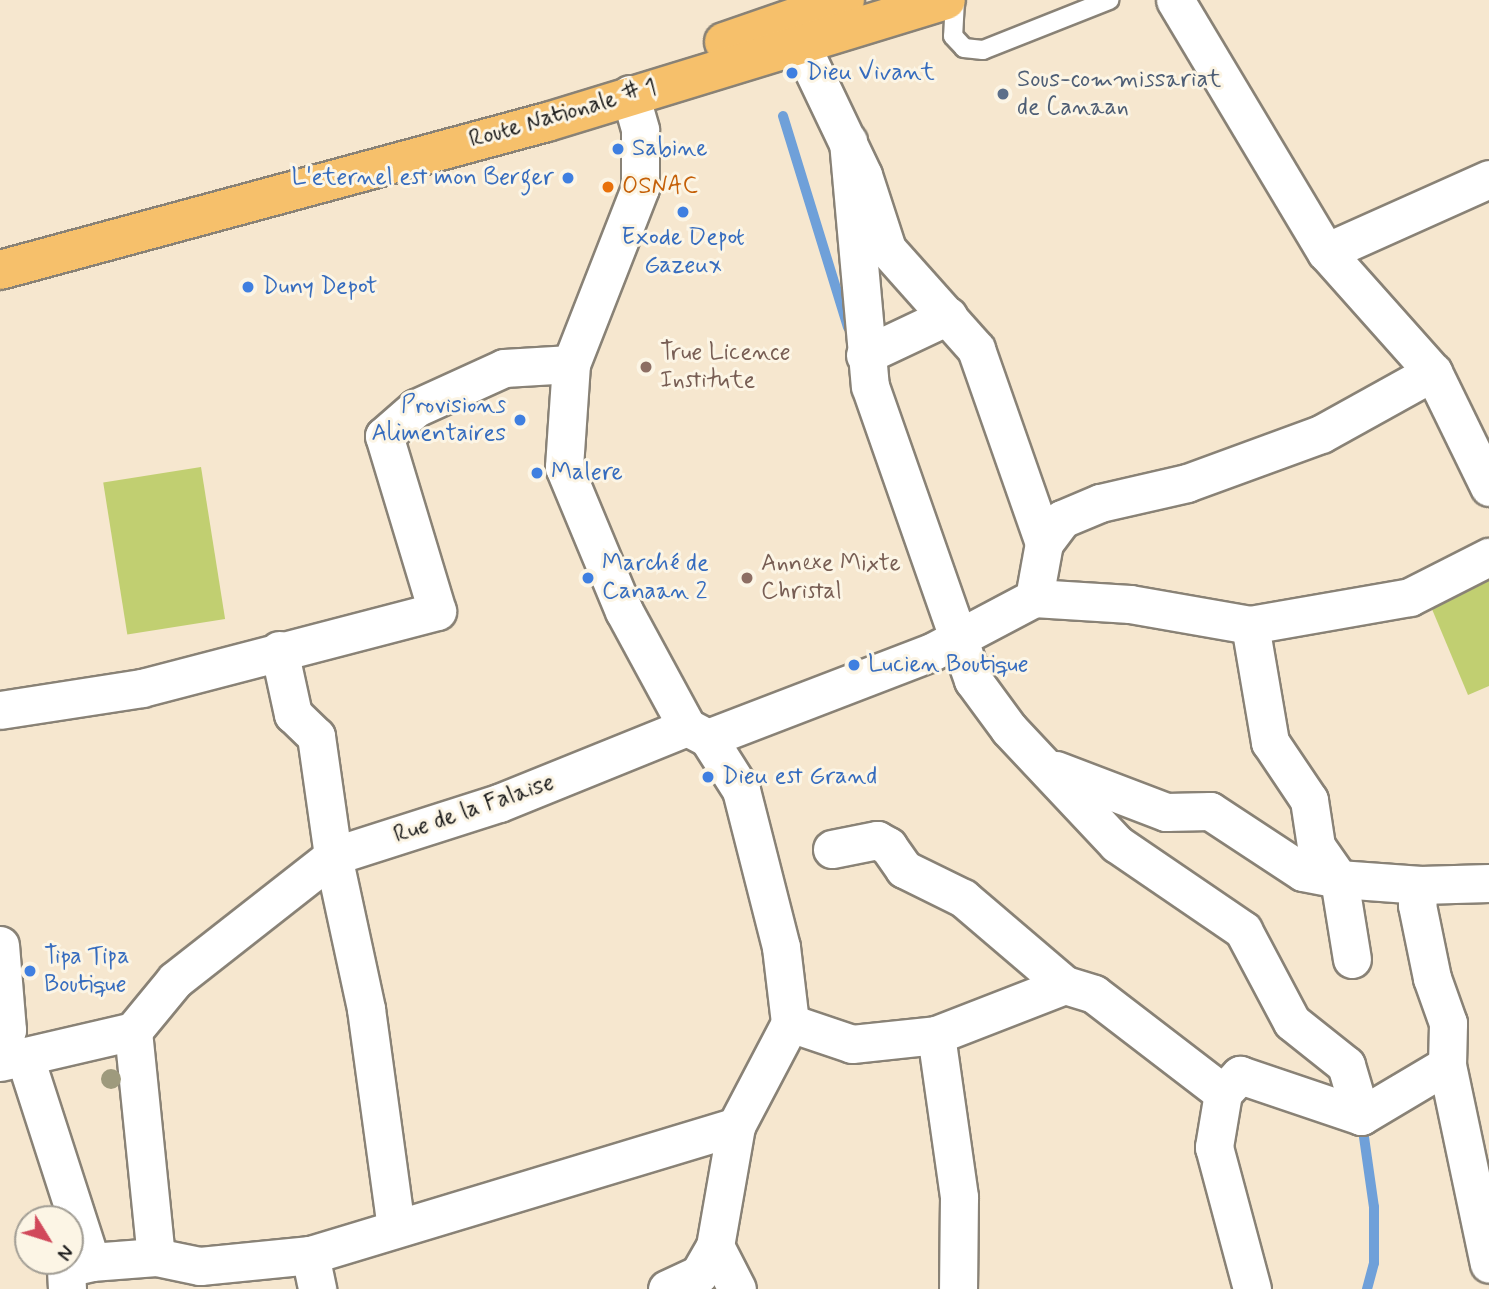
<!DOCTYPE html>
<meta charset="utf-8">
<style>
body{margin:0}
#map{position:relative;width:1489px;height:1289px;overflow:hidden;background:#f6e7cf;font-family:Mynerve,sans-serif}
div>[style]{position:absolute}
.green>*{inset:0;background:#c1cf71;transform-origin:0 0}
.stream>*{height:10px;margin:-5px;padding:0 5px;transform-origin:5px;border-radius:5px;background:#6fa0d9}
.roads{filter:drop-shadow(2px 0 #898276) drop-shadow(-2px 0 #898276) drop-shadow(0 2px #898276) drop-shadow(0 -2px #898276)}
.service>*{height:18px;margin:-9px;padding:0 9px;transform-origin:9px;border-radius:9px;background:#fff}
.minor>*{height:37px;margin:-18.5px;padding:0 18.5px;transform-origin:18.5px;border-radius:18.5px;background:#fff}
.primary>*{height:38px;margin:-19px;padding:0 19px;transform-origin:19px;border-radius:19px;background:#f6c06b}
.trees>*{width:20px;height:20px;margin:-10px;border-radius:50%;background:#9e9a7d}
.dots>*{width:19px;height:19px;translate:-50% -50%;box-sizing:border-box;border:4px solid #fcf5e5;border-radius:50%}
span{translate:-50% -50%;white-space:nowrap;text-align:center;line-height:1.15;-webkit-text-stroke:6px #fcf5e5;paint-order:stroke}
.shop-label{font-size:24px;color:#366cbe}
.left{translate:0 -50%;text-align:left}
.right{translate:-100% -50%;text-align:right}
.service-label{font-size:24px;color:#4e5e75}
.street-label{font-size:24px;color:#1c1c1c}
.food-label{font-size:24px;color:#c56008}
.education-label{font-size:24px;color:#785e54}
.north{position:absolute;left:14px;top:1205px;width:70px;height:70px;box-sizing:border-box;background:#fcf5e5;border:2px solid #a29e95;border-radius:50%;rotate:128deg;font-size:19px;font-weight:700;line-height:28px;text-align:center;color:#1c1c1c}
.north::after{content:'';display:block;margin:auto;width:24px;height:32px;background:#d1495b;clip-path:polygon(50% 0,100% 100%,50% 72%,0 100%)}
</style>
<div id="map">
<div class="green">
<div style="left:201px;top:467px;width:154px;height:99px;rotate:81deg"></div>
<div style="clip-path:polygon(1489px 576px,1489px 686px,1468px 695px,1429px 602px)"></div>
</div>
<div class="stream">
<div style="left:783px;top:116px;width:221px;rotate:72.9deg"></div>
<div style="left:1362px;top:1123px;width:85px;rotate:81.9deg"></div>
<div style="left:1374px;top:1207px;width:56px;rotate:90deg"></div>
<div style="left:1374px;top:1263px;width:27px;rotate:105deg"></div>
</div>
<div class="roads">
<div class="service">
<div style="left:955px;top:0;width:36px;rotate:93deg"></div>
<div style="left:953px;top:36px;width:16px;rotate:47deg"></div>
<div style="left:964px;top:48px;width:19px;rotate:6deg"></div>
<div style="left:983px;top:50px;width:136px;rotate:-21.6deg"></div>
</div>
<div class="minor">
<div style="left:1175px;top:0;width:294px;rotate:59.1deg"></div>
<div style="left:1326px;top:252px;width:161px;rotate:48.3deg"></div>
<div style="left:1433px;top:372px;width:128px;rotate:64deg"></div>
<div style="left:801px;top:45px;width:144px;rotate:64.5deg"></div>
<div style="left:863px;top:175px;width:78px;rotate:72deg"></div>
<div style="left:887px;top:249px;width:134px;rotate:48.3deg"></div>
<div style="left:976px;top:349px;width:206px;rotate:70.7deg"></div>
<div style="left:630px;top:94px;width:37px;rotate:74deg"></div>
<div style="left:640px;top:130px;width:58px;rotate:90deg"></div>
<div style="left:640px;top:188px;width:189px;rotate:111.4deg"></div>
<div style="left:571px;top:364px;width:103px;rotate:93.9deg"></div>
<div style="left:564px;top:467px;width:156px;rotate:67.4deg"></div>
<div style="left:624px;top:611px;width:132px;rotate:61.5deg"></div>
<div style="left:848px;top:141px;width:246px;rotate:84.9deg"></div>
<div style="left:870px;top:386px;width:312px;rotate:70.7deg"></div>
<div style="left:973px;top:680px;width:61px;rotate:53.7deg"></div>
<div style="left:1009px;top:729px;width:158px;rotate:46.8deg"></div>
<div style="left:1117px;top:844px;width:153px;rotate:34.3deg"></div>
<div style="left:1243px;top:930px;width:104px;rotate:62deg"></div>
<div style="left:1292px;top:1022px;width:69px;rotate:38.5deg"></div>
<div style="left:1346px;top:1065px;width:53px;rotate:73.6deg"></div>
<div style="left:1326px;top:252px;width:179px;rotate:-24.1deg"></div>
<div style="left:865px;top:355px;width:92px;rotate:-25.2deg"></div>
<div style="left:1034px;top:598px;width:96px;rotate:3.6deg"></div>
<div style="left:1130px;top:604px;width:122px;rotate:9.9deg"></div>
<div style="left:1250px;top:625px;width:162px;rotate:-9.9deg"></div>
<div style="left:1410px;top:597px;width:89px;rotate:-26.9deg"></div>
<div style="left:1250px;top:625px;width:119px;rotate:80.3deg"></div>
<div style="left:1270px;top:742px;width:70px;rotate:56.1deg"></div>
<div style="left:1309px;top:800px;width:47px;rotate:81.3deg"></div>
<div style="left:1316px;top:846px;width:40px;rotate:55.1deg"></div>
<div style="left:1339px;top:879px;width:81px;rotate:4.2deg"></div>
<div style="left:279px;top:650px;width:66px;rotate:77.7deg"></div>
<div style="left:293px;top:714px;width:32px;rotate:44deg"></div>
<div style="left:316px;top:736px;width:121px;rotate:81.9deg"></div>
<div style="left:333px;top:856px;width:157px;rotate:77.8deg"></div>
<div style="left:366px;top:1009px;width:220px;rotate:82.2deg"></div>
<div style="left:0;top:710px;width:144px;rotate:-8.8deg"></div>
<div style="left:142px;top:688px;width:305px;rotate:-14.6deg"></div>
<div style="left:437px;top:611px;width:183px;rotate:-106.8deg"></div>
<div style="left:384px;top:436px;width:43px;rotate:-41.2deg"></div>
<div style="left:416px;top:408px;width:97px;rotate:-24.4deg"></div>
<div style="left:504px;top:368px;width:67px;rotate:-3.4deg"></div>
<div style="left:708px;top:738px;width:238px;rotate:-21deg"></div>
<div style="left:930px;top:653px;width:118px;rotate:-27.9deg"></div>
<div style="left:1034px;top:598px;width:56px;rotate:-79.7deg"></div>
<div style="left:1044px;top:543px;width:30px;rotate:-53deg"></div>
<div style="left:1062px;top:519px;width:41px;rotate:-22.8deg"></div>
<div style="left:1100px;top:503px;width:89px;rotate:-12.9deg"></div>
<div style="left:1187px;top:483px;width:143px;rotate:-20.1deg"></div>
<div style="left:1321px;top:434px;width:128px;rotate:-29deg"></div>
<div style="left:1056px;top:770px;width:118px;rotate:20.9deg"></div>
<div style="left:1166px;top:812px;width:44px;rotate:-1.3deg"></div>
<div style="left:1210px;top:811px;width:111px;rotate:33.3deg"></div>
<div style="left:1303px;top:872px;width:37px;rotate:11deg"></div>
<div style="left:1339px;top:879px;width:81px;rotate:80.8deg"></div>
<div style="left:832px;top:849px;width:46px;rotate:-11.3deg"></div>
<div style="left:877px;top:840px;width:13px;rotate:29deg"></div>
<div style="left:888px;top:846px;width:28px;rotate:55deg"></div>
<div style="left:904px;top:869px;width:66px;rotate:26.2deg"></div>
<div style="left:963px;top:898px;width:134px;rotate:40.5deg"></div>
<div style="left:0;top:945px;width:85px;rotate:85.3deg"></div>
<div style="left:7px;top:1030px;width:12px;rotate:125deg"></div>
<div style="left:133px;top:1031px;width:227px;rotate:84.2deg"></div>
<div style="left:936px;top:1035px;width:164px;rotate:81.9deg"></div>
<div style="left:959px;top:1197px;width:92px;rotate:90.6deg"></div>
<div style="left:26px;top:1061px;width:211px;rotate:72.1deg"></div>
<div style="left:91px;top:1262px;width:65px;rotate:-4.4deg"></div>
<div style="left:156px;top:1257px;width:45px;rotate:11.6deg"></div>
<div style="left:200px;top:1266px;width:111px;rotate:-5.7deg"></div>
<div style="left:310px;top:1255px;width:445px;rotate:-16.8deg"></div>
<div style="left:736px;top:1126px;width:116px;rotate:-62.3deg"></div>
<div style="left:790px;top:1023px;width:65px;rotate:18.7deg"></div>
<div style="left:852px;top:1044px;width:84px;rotate:-6.1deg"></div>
<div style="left:936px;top:1035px;width:138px;rotate:-21.2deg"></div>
<div style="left:1065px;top:985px;width:30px;rotate:17deg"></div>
<div style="left:1094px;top:994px;width:163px;rotate:37.5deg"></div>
<div style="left:1223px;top:1093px;width:55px;rotate:99.5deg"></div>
<div style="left:1214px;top:1147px;width:147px;rotate:75deg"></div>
<div style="left:0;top:1062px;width:137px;rotate:-13.1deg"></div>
<div style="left:133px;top:1031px;width:66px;rotate:-50.5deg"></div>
<div style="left:175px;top:980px;width:201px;rotate:-38.1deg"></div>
<div style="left:333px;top:856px;width:174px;rotate:-17.7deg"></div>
<div style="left:499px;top:803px;width:203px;rotate:-22deg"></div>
<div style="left:687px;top:727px;width:24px;rotate:28deg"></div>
<div style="left:708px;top:738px;width:62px;rotate:57.6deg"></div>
<div style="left:741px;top:790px;width:162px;rotate:75.7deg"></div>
<div style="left:781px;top:947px;width:77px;rotate:83.2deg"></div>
<div style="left:1447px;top:1065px;width:42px;rotate:-88.6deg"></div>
<div style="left:1448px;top:1023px;width:48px;rotate:-109.6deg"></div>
<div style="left:1432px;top:978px;width:75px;rotate:-101.6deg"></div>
<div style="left:1417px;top:905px;width:20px;rotate:-81deg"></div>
<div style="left:1420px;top:885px;width:69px;rotate:-1.7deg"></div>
<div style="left:1223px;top:1093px;width:25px;rotate:-47deg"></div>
<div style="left:1240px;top:1075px;width:128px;rotate:18.7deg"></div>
<div style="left:1361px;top:1116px;width:100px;rotate:-30.7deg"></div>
<div style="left:1447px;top:1065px;width:203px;rotate:78.1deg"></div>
<div style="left:736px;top:1126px;width:122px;rotate:99.9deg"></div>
<div style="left:715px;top:1246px;width:48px;rotate:62.9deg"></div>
<div style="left:310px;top:1255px;width:35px;rotate:78deg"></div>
<div style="left:67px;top:1289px;width:21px;rotate:-93deg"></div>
<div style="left:66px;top:1268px;width:26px;rotate:-13deg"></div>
<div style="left:667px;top:1289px;width:35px;rotate:-25deg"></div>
<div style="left:699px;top:1274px;width:32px;rotate:-60deg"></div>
</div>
<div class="primary">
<div style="left:724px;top:42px;width:128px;rotate:-19.1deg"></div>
<div style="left:0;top:270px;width:567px;rotate:-15.14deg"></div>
<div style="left:547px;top:122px;width:417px;rotate:-17deg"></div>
</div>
</div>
<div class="trees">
<div style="left:111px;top:1079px"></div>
</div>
<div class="dots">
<div style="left:792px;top:73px;background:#3f7fe0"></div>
<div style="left:1003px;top:94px;background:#5c6f8a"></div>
<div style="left:618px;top:149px;background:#3f7fe0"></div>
<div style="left:568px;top:178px;background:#3f7fe0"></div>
<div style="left:608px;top:187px;background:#e8710a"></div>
<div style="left:683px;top:212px;background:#3f7fe0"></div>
<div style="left:248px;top:287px;background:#3f7fe0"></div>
<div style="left:646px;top:367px;background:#8d6e63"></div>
<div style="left:520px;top:420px;background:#3f7fe0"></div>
<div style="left:537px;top:473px;background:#3f7fe0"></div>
<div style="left:588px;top:578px;background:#3f7fe0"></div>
<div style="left:747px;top:578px;background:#8d6e63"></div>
<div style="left:854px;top:665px;background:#3f7fe0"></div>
<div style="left:708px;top:777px;background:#3f7fe0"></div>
<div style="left:30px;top:971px;background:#3f7fe0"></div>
</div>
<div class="shop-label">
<span class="left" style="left:806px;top:73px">Dieu Vivant</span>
<span class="left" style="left:632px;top:149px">Sabine</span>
<span class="right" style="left:554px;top:178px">L'eternel est mon Berger</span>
<span style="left:683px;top:252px">Exode Depot<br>Gazeux</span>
<span class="left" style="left:262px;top:287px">Duny Depot</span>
<span class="right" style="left:506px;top:420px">Provisions<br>Alimentaires</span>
<span class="left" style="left:551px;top:473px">Malere</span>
<span class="left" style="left:602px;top:578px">Marché de<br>Canaan 2</span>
<span class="left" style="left:868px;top:665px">Lucien Boutique</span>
<span class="left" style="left:722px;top:777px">Dieu est Grand</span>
<span class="left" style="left:44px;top:971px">Tipa Tipa<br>Boutique</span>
</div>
<div class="service-label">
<span class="left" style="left:1017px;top:94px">Sous-commissariat<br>de Canaan</span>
</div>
<div class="street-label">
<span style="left:563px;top:114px;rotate:-16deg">Route Nationale # 1</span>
<span style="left:474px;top:809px;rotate:-19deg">Rue de la Falaise</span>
</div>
<div class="food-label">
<span class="left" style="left:622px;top:187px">OSNAC</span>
</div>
<div class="education-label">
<span class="left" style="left:660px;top:367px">True Licence<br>Institute</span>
<span class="left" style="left:761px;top:578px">Annexe Mixte<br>Christal</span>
</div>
<div class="north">N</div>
</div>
